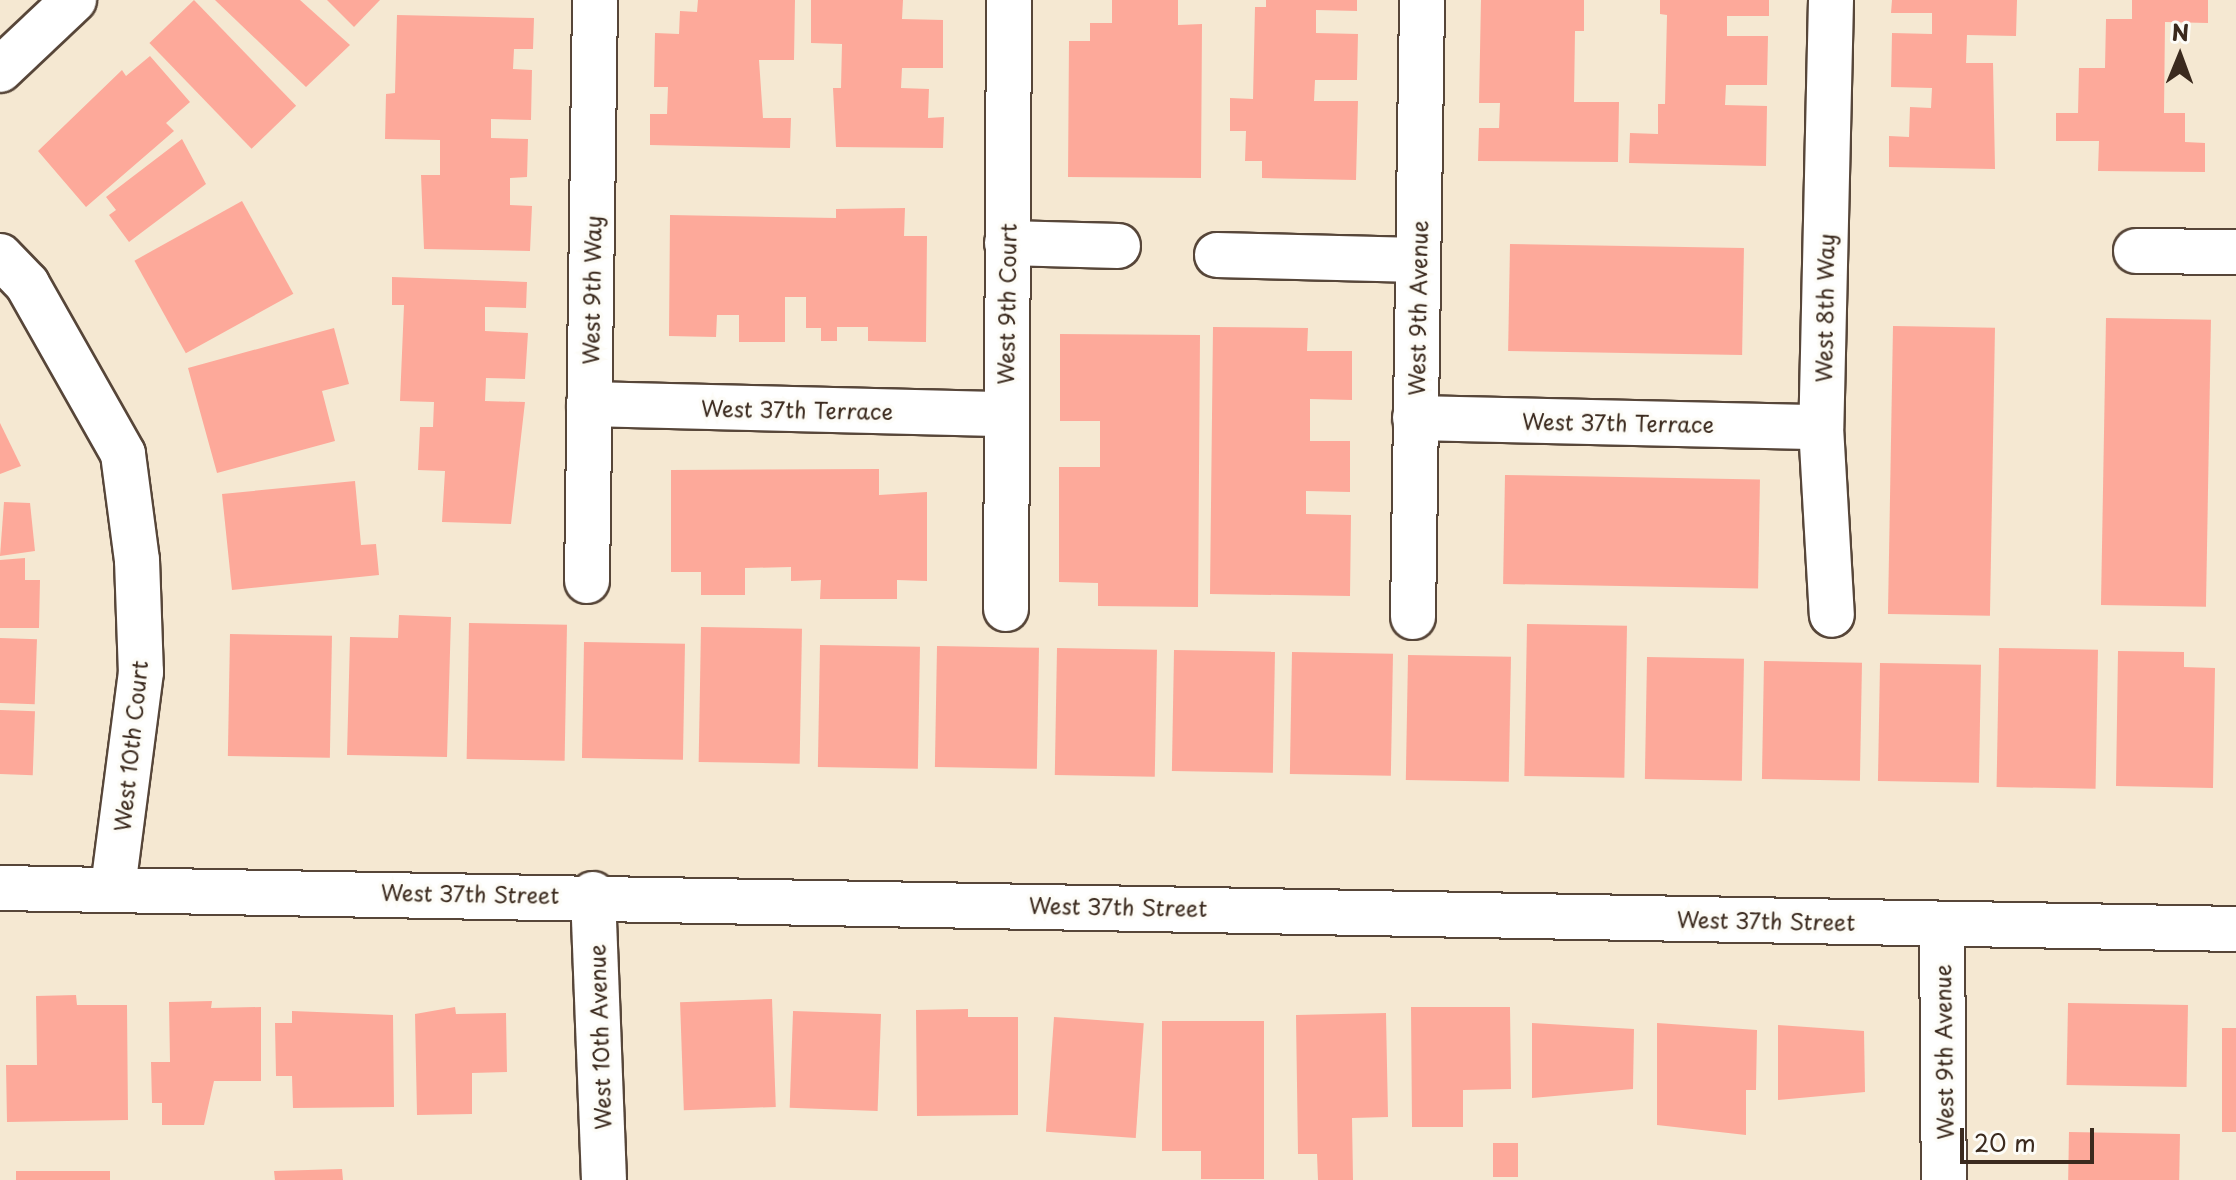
<!DOCTYPE html>
<style>
body{margin:0}
#map{position:relative;width:2236px;height:1180px;overflow:hidden;background:#f5e8d2;font-family:"Playpen Sans",sans-serif}
div>[style]{position:absolute}
.building>*{inset:0;background:#fda99a;transform-origin:0 0}
.roads{filter:drop-shadow(2px 0 #574639) drop-shadow(-2px 0 #574639) drop-shadow(0 2px #574639) drop-shadow(0 -2px #574639)}
.minor>*{height:44px;margin:-22px;padding:0 22px;transform-origin:22px;border-radius:22px;background:#fff}
span{translate:-50% -50%;white-space:nowrap;text-align:center;line-height:1.15;-webkit-text-stroke:7px #fdfcf7;paint-order:stroke}
.street-label{font-size:22px;color:#3b2a1e}
.north{position:absolute;left:2140px;top:16px;width:80px;height:80px;-webkit-text-stroke:6px #fdfcf7;paint-order:stroke;rotate:1deg;font-size:22px;font-weight:700;line-height:32px;text-align:center;color:#3b2a1e}
.north::after{content:'';display:block;margin:auto;width:28px;height:36px;background:#3b2a1e;clip-path:polygon(50% 0,100% 100%,50% 72%,0 100%)}
.scale{position:absolute;left:1960px;top:1128px;width:134px;height:36px;box-sizing:border-box;border:4px solid #3b2a1e;border-top:0;padding-left:10px;font-size:24px;line-height:28px;white-space:nowrap;color:#3b2a1e;-webkit-text-stroke:6px #fdfcf7;paint-order:stroke}
</style>
<div id="map">
<div class="building">
<div style="left:194px;top:0;width:147px;height:62px;rotate:46deg"></div>
<div style="clip-path:polygon(215px 0,300px 0,350px 45px,306px 87px)"></div>
<div style="clip-path:polygon(327px 0,380px 0,354px 27px)"></div>
<div style="clip-path:polygon(698px 0,795px 0,794px 60px,759px 60px,763px 118px,791px 118px,790px 148px,650px 145px,650px 114px,667px 114px,668px 87px,654px 87px,655px 33px,679px 34px,680px 11px,697px 12px)"></div>
<div style="clip-path:polygon(811px 0,903px 0,902px 19px,943px 20px,943px 68px,902px 68px,901px 88px,929px 89px,928px 118px,944px 117px,943px 148px,836px 147px,833px 88px,841px 88px,842px 44px,811px 43px)"></div>
<div style="clip-path:polygon(1112px 0,1178px 0,1178px 25px,1202px 24px,1201px 178px,1068px 177px,1069px 41px,1090px 41px,1090px 23px,1112px 23px)"></div>
<div style="clip-path:polygon(1266px 0,1357px 0,1357px 11px,1316px 10px,1316px 33px,1358px 34px,1357px 80px,1315px 80px,1314px 101px,1358px 101px,1356px 180px,1262px 178px,1262px 161px,1245px 161px,1246px 131px,1230px 131px,1230px 98px,1253px 99px,1255px 7px,1266px 7px)"></div>
<div style="clip-path:polygon(1481px 0,1584px 0,1584px 31px,1575px 31px,1574px 102px,1619px 102px,1618px 162px,1478px 161px,1479px 128px,1499px 128px,1500px 103px,1479px 103px)"></div>
<div style="clip-path:polygon(1660px 0,1769px 0,1769px 16px,1727px 16px,1727px 36px,1768px 36px,1767px 85px,1726px 85px,1725px 105px,1767px 106px,1766px 166px,1629px 163px,1630px 133px,1658px 134px,1658px 104px,1665px 104px,1667px 15px,1660px 14px)"></div>
<div style="clip-path:polygon(1892px 0,2017px 0,2016px 36px,1967px 35px,1966px 63px,1993px 63px,1995px 169px,1889px 167px,1889px 136px,1909px 137px,1910px 107px,1931px 108px,1932px 88px,1891px 87px,1892px 33px,1932px 34px,1932px 13px,1891px 13px)"></div>
<div style="clip-path:polygon(2132px 0,2208px 0,2208px 23px,2165px 22px,2164px 113px,2185px 113px,2185px 142px,2205px 143px,2205px 172px,2098px 171px,2099px 141px,2056px 141px,2056px 113px,2078px 113px,2079px 68px,2105px 68px,2106px 19px,2132px 19px)"></div>
<div style="clip-path:polygon(397px 15px,534px 18px,533px 49px,514px 49px,513px 69px,532px 70px,531px 120px,491px 119px,491px 138px,528px 139px,527px 177px,510px 178px,510px 205px,532px 206px,530px 251px,424px 249px,421px 175px,440px 175px,440px 140px,385px 139px,386px 94px,395px 93px)"></div>
<div style="clip-path:polygon(150px 56px,190px 102px,166px 123px,174px 131px,86px 207px,38px 151px,122px 70px,126px 76px)"></div>
<div style="clip-path:polygon(182px 139px,206px 184px,129px 242px,109px 215px,116px 210px,106px 197px)"></div>
<div style="left:242px;top:201px;width:106px;height:123px;rotate:61deg"></div>
<div style="clip-path:polygon(905px 208px,904px 236px,927px 236px,926px 342px,868px 341px,868px 327px,837px 327px,837px 341px,821px 341px,821px 328px,806px 328px,806px 297px,785px 297px,785px 342px,739px 342px,739px 315px,717px 315px,716px 337px,669px 336px,670px 215px,836px 218px,836px 209px)"></div>
<div style="left:1510px;top:244px;width:234px;height:107px;rotate:1deg"></div>
<div style="clip-path:polygon(392px 277px,527px 282px,526px 308px,485px 307px,485px 331px,528px 333px,525px 379px,486px 378px,485px 401px,525px 402px,511px 524px,442px 522px,445px 471px,418px 470px,420px 427px,433px 427px,434px 402px,400px 401px,404px 305px,392px 305px)"></div>
<div style="left:2106px;top:318px;width:105px;height:287px;rotate:1deg"></div>
<div style="left:1893px;top:326px;width:102px;height:288px;rotate:1deg"></div>
<div style="clip-path:polygon(1213px 327px,1308px 328px,1307px 351px,1352px 351px,1352px 400px,1310px 399px,1310px 441px,1350px 441px,1350px 492px,1306px 491px,1306px 514px,1351px 515px,1350px 596px,1210px 594px)"></div>
<div style="clip-path:polygon(334px 328px,349px 384px,322px 391px,335px 441px,217px 473px,188px 368px)"></div>
<div style="clip-path:polygon(1060px 334px,1200px 335px,1198px 607px,1098px 606px,1098px 583px,1059px 582px,1059px 467px,1100px 467px,1100px 421px,1060px 421px)"></div>
<div style="clip-path:polygon(0 423px,21px 466px,0 474px)"></div>
<div style="clip-path:polygon(879px 469px,879px 495px,927px 492px,927px 581px,897px 580px,897px 599px,820px 599px,821px 580px,791px 581px,791px 567px,745px 568px,745px 595px,701px 595px,701px 572px,671px 572px,671px 470px)"></div>
<div style="left:1505px;top:475px;width:255px;height:109px;rotate:1deg"></div>
<div style="clip-path:polygon(355px 481px,361px 545px,376px 544px,379px 575px,232px 590px,222px 494px)"></div>
<div style="clip-path:polygon(4px 502px,30px 503px,35px 551px,0 556px)"></div>
<div style="clip-path:polygon(25px 558px,25px 580px,40px 580px,39px 628px,0 628px,0 560px)"></div>
<div style="clip-path:polygon(399px 615px,451px 617px,447px 757px,347px 755px,350px 637px,398px 638px)"></div>
<div style="left:469px;top:623px;width:98px;height:136px;rotate:1deg"></div>
<div style="left:1527px;top:624px;width:100px;height:152px;rotate:1deg"></div>
<div style="left:701px;top:627px;width:101px;height:135px;rotate:1deg"></div>
<div style="left:230px;top:634px;width:102px;height:122px;rotate:1deg"></div>
<div style="left:0;top:638px;width:37px;height:65px;rotate:2deg"></div>
<div style="left:584px;top:642px;width:101px;height:116px;rotate:1deg"></div>
<div style="left:820px;top:645px;width:100px;height:122px;rotate:1deg"></div>
<div style="left:937px;top:646px;width:102px;height:121px;rotate:1deg"></div>
<div style="left:1057px;top:648px;width:100px;height:127px;rotate:1deg"></div>
<div style="left:1999px;top:648px;width:99px;height:139px;rotate:1deg"></div>
<div style="left:1174px;top:650px;width:101px;height:121px;rotate:1deg"></div>
<div style="clip-path:polygon(2118px 651px,2184px 652px,2184px 667px,2215px 668px,2213px 788px,2116px 786px)"></div>
<div style="left:1292px;top:652px;width:101px;height:122px;rotate:1deg"></div>
<div style="left:1408px;top:655px;width:103px;height:125px;rotate:1deg"></div>
<div style="left:1647px;top:657px;width:97px;height:122px;rotate:1deg"></div>
<div style="left:1764px;top:661px;width:98px;height:118px;rotate:1deg"></div>
<div style="left:1880px;top:663px;width:101px;height:118px;rotate:1deg"></div>
<div style="left:0;top:710px;width:35px;height:64px;rotate:2deg"></div>
<div style="clip-path:polygon(76px 995px,77px 1005px,127px 1005px,128px 1120px,7px 1122px,6px 1065px,37px 1065px,36px 996px)"></div>
<div style="left:772px;top:999px;width:108px;height:92px;rotate:88deg"></div>
<div style="clip-path:polygon(212px 1001px,211px 1008px,261px 1007px,261px 1081px,214px 1081px,204px 1125px,162px 1125px,162px 1103px,152px 1103px,151px 1062px,170px 1062px,169px 1002px)"></div>
<div style="left:2068px;top:1003px;width:120px;height:82px;rotate:1deg"></div>
<div style="clip-path:polygon(455px 1007px,456px 1014px,506px 1013px,507px 1072px,472px 1073px,472px 1114px,417px 1115px,415px 1014px)"></div>
<div style="clip-path:polygon(1411px 1007px,1510px 1007px,1511px 1089px,1463px 1090px,1463px 1127px,1412px 1127px)"></div>
<div style="clip-path:polygon(968px 1009px,968px 1017px,1018px 1017px,1018px 1115px,917px 1116px,916px 1010px)"></div>
<div style="clip-path:polygon(292px 1011px,393px 1015px,394px 1107px,293px 1108px,292px 1076px,276px 1076px,275px 1023px,292px 1023px)"></div>
<div style="clip-path:polygon(1386px 1013px,1388px 1117px,1352px 1118px,1353px 1180px,1318px 1180px,1317px 1154px,1298px 1154px,1296px 1015px)"></div>
<div style="left:881px;top:1014px;width:97px;height:88px;rotate:92deg"></div>
<div style="left:1054px;top:1017px;width:90px;height:115px;rotate:4deg"></div>
<div style="clip-path:polygon(1162px 1021px,1264px 1021px,1264px 1179px,1201px 1179px,1201px 1151px,1162px 1151px)"></div>
<div style="clip-path:polygon(1532px 1023px,1634px 1029px,1633px 1089px,1532px 1098px)"></div>
<div style="clip-path:polygon(1657px 1023px,1757px 1030px,1756px 1090px,1746px 1090px,1746px 1135px,1657px 1125px)"></div>
<div style="clip-path:polygon(1778px 1025px,1864px 1031px,1865px 1092px,1778px 1100px)"></div>
<div style="left:2222px;top:1028px;width:14px;height:104px"></div>
<div style="left:2069px;top:1132px;width:111px;height:48px;rotate:1deg"></div>
<div style="left:1493px;top:1143px;width:25px;height:34px"></div>
<div style="clip-path:polygon(342px 1169px,343px 1180px,275px 1180px,274px 1171px)"></div>
<div style="left:16px;top:1171px;width:94px;height:9px"></div>
</div>
<div class="roads">
<div class="minor">
<div style="left:1831px;top:0;width:427px;rotate:91.3deg"></div>
<div style="left:1821px;top:427px;width:188px;rotate:86.7deg"></div>
<div style="left:0;top:70px;width:102px;rotate:-43.4deg"></div>
<div style="left:1007px;top:243px;width:111px;rotate:1.5deg"></div>
<div style="left:2136px;top:251px;width:100px;rotate:0.6deg"></div>
<div style="left:1217px;top:255px;width:201px;rotate:1.4deg"></div>
<div style="left:0;top:256px;width:39px;rotate:46deg"></div>
<div style="left:27px;top:284px;width:195px;rotate:60.5deg"></div>
<div style="left:123px;top:454px;width:107px;rotate:82.5deg"></div>
<div style="left:137px;top:560px;width:112px;rotate:88deg"></div>
<div style="left:141px;top:672px;width:219px;rotate:97.4deg"></div>
<div style="left:589px;top:404px;width:416px;rotate:1.4deg"></div>
<div style="left:1415px;top:418px;width:406px;rotate:1.3deg"></div>
<div style="left:587px;top:581px;width:581px;rotate:-89.21deg"></div>
<div style="left:1006px;top:609px;width:609px;rotate:-89.72deg"></div>
<div style="left:1413px;top:617px;width:617px;rotate:-89.16deg"></div>
<div style="left:0;top:888px;width:2236px;rotate:1.05deg"></div>
<div style="left:593px;top:894px;width:286px;rotate:87.8deg"></div>
<div style="left:1942px;top:924px;width:256px;rotate:89.6deg"></div>
</div>
</div>
<div class="street-label">
<span style="left:591px;top:290px;rotate:-89deg">West 9th Way</span>
<span style="left:1006px;top:304px;rotate:-89deg">West 9th Court</span>
<span style="left:1417px;top:308px;rotate:-89deg">West 9th Avenue</span>
<span style="left:1824px;top:308px;rotate:-89deg">West 8th Way</span>
<span style="left:797px;top:409px;rotate:1deg">West 37th Terrace</span>
<span style="left:1618px;top:422px;rotate:1deg">West 37th Terrace</span>
<span style="left:130px;top:746px;rotate:-84deg">West 10th Court</span>
<span style="left:470px;top:893px;rotate:1deg">West 37th Street</span>
<span style="left:1118px;top:906px;rotate:1deg">West 37th Street</span>
<span style="left:1766px;top:920px;rotate:1deg">West 37th Street</span>
<span style="left:599px;top:1037px;rotate:-92deg">West 10th Avenue</span>
<span style="left:1943px;top:1052px;rotate:-91deg">West 9th Avenue</span>
</div>
<div class="north">N</div>
<div class="scale">20 m</div>
</div>
